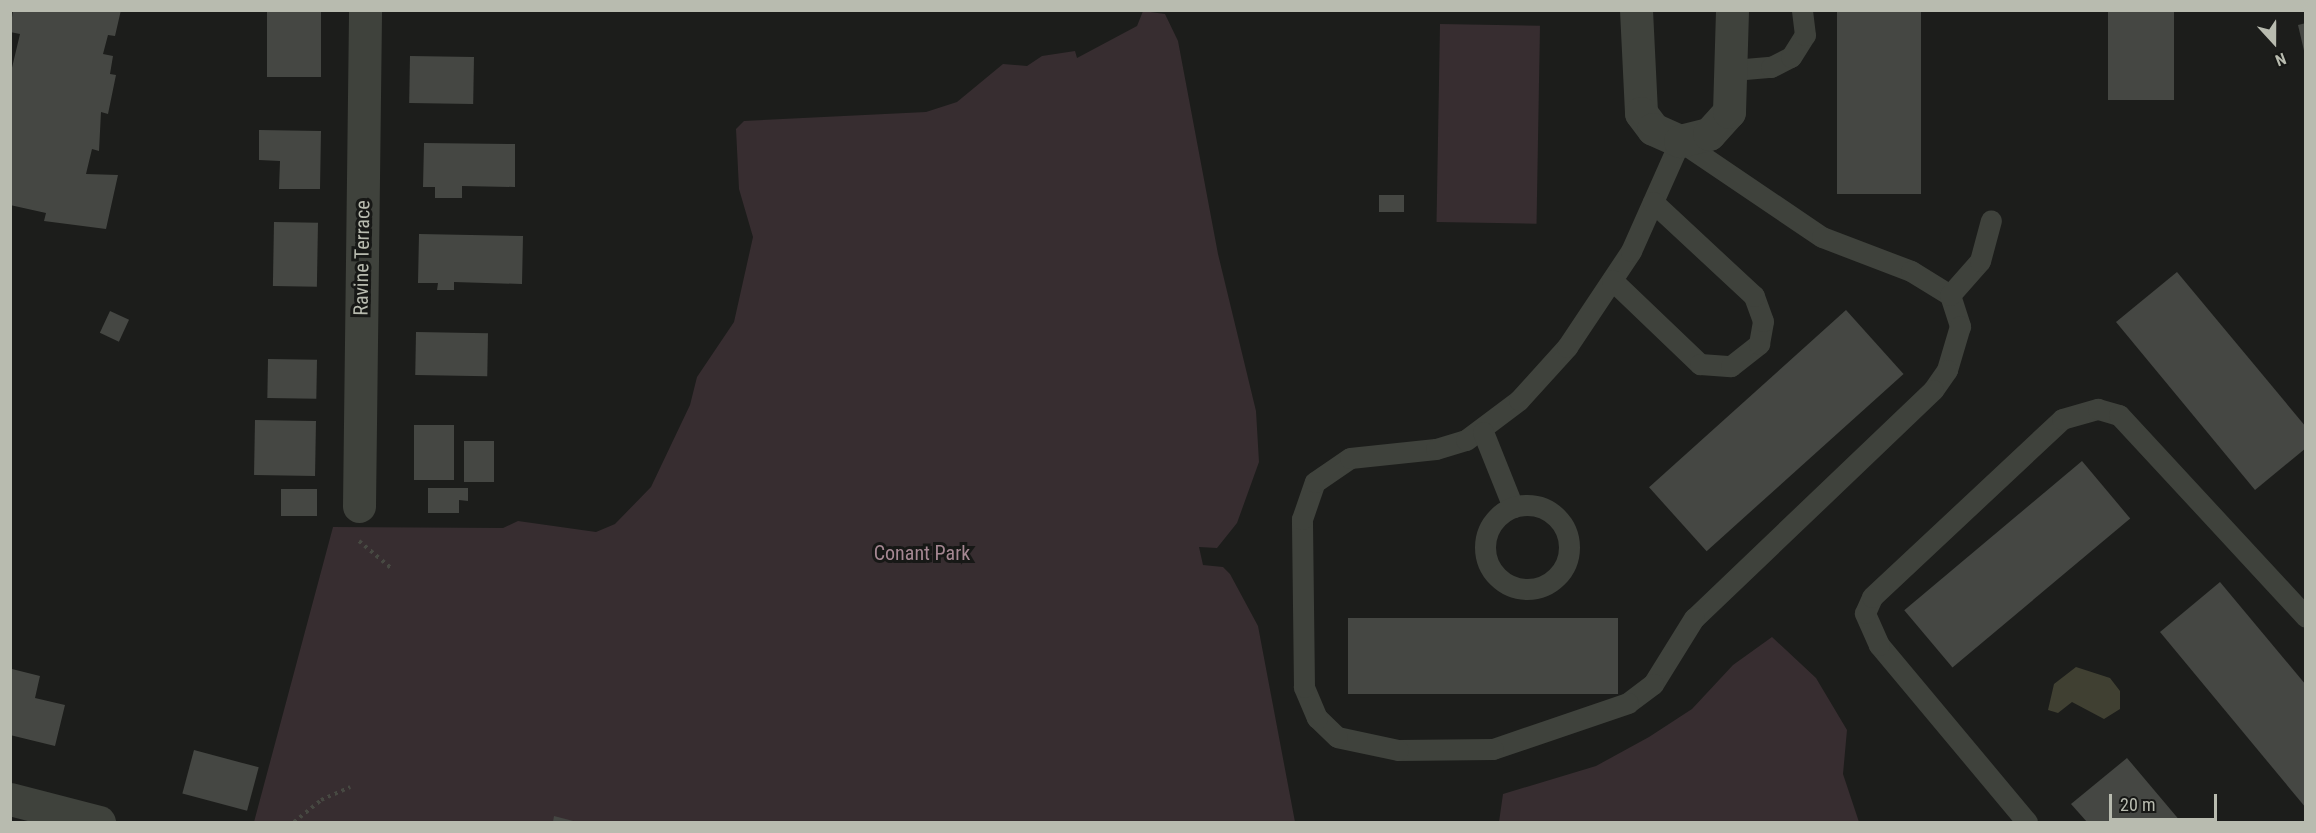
<!DOCTYPE html>
<style>
body{margin:0}
#map{position:relative;width:2316px;height:833px;overflow:hidden;background:#1c1d1b;font-family:"Roboto Condensed",sans-serif}
div>[style]{position:absolute}
.green>*{inset:0;background:#372d30;transform-origin:0 0}
.water>*{inset:0;background:#404032}
.building>*{inset:0;background:#454743;transform-origin:0 0}
.path>*{height:4px;margin-top:-2px;transform-origin:0;background:repeating-linear-gradient(90deg,#474942 0 3px,transparent 0 7.5px)}
.service>*{height:21px;margin:-10.5px;padding:0 10.5px;transform-origin:10.5px;border-radius:10.5px;background:#3f423c}
.service>.ring{margin:-10.5px;padding:0;box-sizing:content-box;background:none;border:21px solid #3f423c;border-radius:50%}
.minor>*{height:33px;margin:-16.5px;padding:0 16.5px;transform-origin:16.5px;border-radius:16.5px;background:#3f423c}
span{translate:-50% -50%;white-space:nowrap;text-align:center;line-height:1.15;-webkit-text-stroke:6px #171816;paint-order:stroke}
.street-label{font-size:20px;color:#b8bbaf}
.park-label{font-size:20px;color:#a58792}
.frame{position:absolute;inset:0;border:12px solid #b8bbaf;pointer-events:none}
.north{position:absolute;left:2244px;top:12px;width:60px;height:60px;-webkit-text-stroke:4px #171816;paint-order:stroke;rotate:159deg;font-size:16px;font-weight:700;line-height:24px;text-align:center;color:#b8bbaf}
.north::after{content:'';display:block;margin:auto;width:21px;height:27px;background:#b8bbaf;clip-path:polygon(50% 0,100% 100%,50% 72%,0 100%)}
.scale{position:absolute;left:2109px;top:794px;width:108px;height:27px;box-sizing:border-box;border:3px solid #b8bbaf;border-top:0;padding-left:8px;font-size:18px;line-height:21px;white-space:nowrap;color:#b8bbaf;-webkit-text-stroke:4px #171816;paint-order:stroke}
</style>
<div id="map">
<div class="green">
<div style="clip-path:polygon(1143px 11px,1165px 14px,1178px 41px,1218px 254px,1256px 411px,1259px 462px,1237px 523px,1217px 548px,1199px 547px,1203px 565px,1223px 567px,1230px 574px,1258px 626px,1295px 822px,254px 822px,333px 527px,503px 528px,518px 521px,596px 532px,615px 524px,651px 487px,690px 405px,697px 377px,734px 322px,753px 237px,739px 189px,736px 129px,744px 121px,926px 112px,957px 102px,1003px 64px,1027px 66px,1042px 56px,1075px 51px,1077px 58px,1137px 26px)"></div>
<div style="left:1440px;top:24px;width:100px;height:198px;rotate:1deg"></div>
<div style="clip-path:polygon(1772px 637px,1816px 678px,1847px 730px,1843px 774px,1859px 822px,1499px 822px,1503px 794px,1596px 766px,1649px 737px,1692px 709px,1733px 665px)"></div>
</div>
<div class="water">
<div style="clip-path:polygon(2076px 667px,2110px 678px,2120px 691px,2120px 709px,2104px 719px,2072px 702px,2058px 713px,2048px 710px,2054px 684px)"></div>
</div>
<div class="building">
<div style="clip-path:polygon(13px 10px,121px 10px,115px 36px,108px 35px,103px 54px,113px 56px,110px 74px,116px 75px,108px 114px,101px 112px,99px 151px,92px 149px,86px 174px,118px 175px,106px 229px,44px 221px,46px 213px,10px 205px,10px 76px,20px 34px,10px 32px)"></div>
<div style="left:267px;top:10px;width:54px;height:67px"></div>
<div style="left:1837px;top:10px;width:84px;height:184px"></div>
<div style="left:2108px;top:10px;width:66px;height:90px"></div>
<div style="clip-path:polygon(2306px 23px,2306px 55px,2305px 55px,2298px 25px)"></div>
<div style="left:410px;top:56px;width:64px;height:47px;rotate:1deg"></div>
<div style="clip-path:polygon(259px 130px,321px 131px,320px 189px,279px 189px,280px 161px,259px 160px)"></div>
<div style="clip-path:polygon(424px 143px,515px 144px,515px 187px,462px 186px,462px 198px,435px 198px,435px 187px,423px 187px)"></div>
<div style="left:1379px;top:195px;width:25px;height:17px"></div>
<div style="left:274px;top:222px;width:44px;height:64px;rotate:1deg"></div>
<div style="clip-path:polygon(419px 234px,523px 236px,522px 284px,454px 282px,454px 290px,437px 290px,438px 283px,418px 283px)"></div>
<div style="clip-path:polygon(2177px 272px,2306px 427px,2306px 448px,2255px 490px,2116px 322px)"></div>
<div style="left:1846px;top:310px;width:86px;height:265px;rotate:48deg"></div>
<div style="left:110px;top:311px;width:21px;height:24px;rotate:25deg"></div>
<div style="left:416px;top:332px;width:72px;height:43px;rotate:1deg"></div>
<div style="left:268px;top:359px;width:49px;height:39px;rotate:1deg"></div>
<div style="left:255px;top:420px;width:61px;height:55px;rotate:1deg"></div>
<div style="left:414px;top:425px;width:40px;height:55px"></div>
<div style="left:464px;top:441px;width:30px;height:41px"></div>
<div style="left:2082px;top:461px;width:75px;height:232px;rotate:50deg"></div>
<div style="clip-path:polygon(428px 488px,468px 488px,468px 501px,459px 500px,459px 513px,428px 513px)"></div>
<div style="left:281px;top:489px;width:36px;height:27px"></div>
<div style="clip-path:polygon(2220px 582px,2306px 685px,2306px 808px,2160px 632px)"></div>
<div style="left:1348px;top:618px;width:270px;height:76px"></div>
<div style="clip-path:polygon(12px 669px,40px 676px,35px 698px,65px 705px,55px 746px,10px 735px)"></div>
<div style="left:194px;top:750px;width:67px;height:45px;rotate:15deg"></div>
<div style="clip-path:polygon(2127px 758px,2181px 822px,2087px 822px,2071px 804px)"></div>
<div style="clip-path:polygon(554px 816px,577px 822px,553px 822px)"></div>
</div>
<div class="path">
<div style="left:359px;top:541px;width:42px;rotate:40.2deg"></div>
<div style="left:294px;top:822px;width:35px;rotate:-39deg"></div>
<div style="left:321px;top:800px;width:32px;rotate:-24deg"></div>
</div>
<div class="service">
<div style="left:1733px;top:70px;width:38px;rotate:-5deg"></div>
<div style="left:1771px;top:67px;width:22px;rotate:-27deg"></div>
<div style="left:1791px;top:57px;width:26px;rotate:-58deg"></div>
<div style="left:1805px;top:35px;width:25px;rotate:-97deg"></div>
<div style="left:1680px;top:141px;width:171px;rotate:34.1deg"></div>
<div style="left:1822px;top:237px;width:95px;rotate:20.9deg"></div>
<div style="left:1911px;top:271px;width:46px;rotate:31.6deg"></div>
<div style="left:1950px;top:295px;width:33px;rotate:72deg"></div>
<div style="left:1960px;top:326px;width:46px;rotate:106.5deg"></div>
<div style="left:1947px;top:370px;width:24px;rotate:125deg"></div>
<div style="left:1933px;top:390px;width:330px;rotate:136.3deg"></div>
<div style="left:1694px;top:618px;width:78px;rotate:121.8deg"></div>
<div style="left:1653px;top:684px;width:31px;rotate:143deg"></div>
<div style="left:1628px;top:703px;width:143px;rotate:161.2deg"></div>
<div style="left:1493px;top:749px;width:95px;rotate:179.4deg"></div>
<div style="left:1398px;top:750px;width:62px;rotate:-168deg"></div>
<div style="left:1337px;top:737px;width:28px;rotate:-136deg"></div>
<div style="left:1317px;top:718px;width:34px;rotate:-113deg"></div>
<div style="left:1304px;top:687px;width:168px;rotate:-90.7deg"></div>
<div style="left:1302px;top:519px;width:39px;rotate:-71deg"></div>
<div style="left:1315px;top:482px;width:42px;rotate:-34.4deg"></div>
<div style="left:1350px;top:458px;width:86px;rotate:-6deg"></div>
<div style="left:1436px;top:449px;width:31px;rotate:-17deg"></div>
<div style="left:1466px;top:440px;width:66px;rotate:-37deg"></div>
<div style="left:1519px;top:400px;width:72px;rotate:-47.8deg"></div>
<div style="left:1567px;top:347px;width:115px;rotate:-56.3deg"></div>
<div style="left:1631px;top:251px;width:120px;rotate:-66deg"></div>
<div style="left:1612px;top:280px;width:122px;rotate:43.7deg"></div>
<div style="left:1700px;top:364px;width:31px;rotate:4deg"></div>
<div style="left:1731px;top:366px;width:36px;rotate:-38deg"></div>
<div style="left:1759px;top:344px;width:23px;rotate:-80deg"></div>
<div style="left:1763px;top:321px;width:27px;rotate:-110deg"></div>
<div style="left:1754px;top:296px;width:138px;rotate:-137.1deg"></div>
<div style="left:1950px;top:295px;width:45px;rotate:-48.6deg"></div>
<div style="left:1980px;top:261px;width:42px;rotate:-75deg"></div>
<div style="left:1483px;top:432px;width:81px;rotate:68.2deg"></div>
<div class="ring" style="left:1485px;top:505px;width:63px;height:63px"></div>
<div style="left:2027px;top:822px;width:231px;rotate:-129.9deg"></div>
<div style="left:1879px;top:645px;width:35px;rotate:-114deg"></div>
<div style="left:1865px;top:613px;width:17px;rotate:-66deg"></div>
<div style="left:1872px;top:597px;width:260px;rotate:-43.1deg"></div>
<div style="left:2062px;top:419px;width:37px;rotate:-16deg"></div>
<div style="left:2098px;top:409px;width:22px;rotate:16deg"></div>
<div style="left:2119px;top:415px;width:275px;rotate:47.2deg"></div>
</div>
<div class="minor">
<div style="left:1636px;top:10px;width:103px;rotate:87.2deg"></div>
<div style="left:1641px;top:113px;width:20px;rotate:53deg"></div>
<div style="left:1653px;top:129px;width:30px;rotate:24deg"></div>
<div style="left:1680px;top:141px;width:30px;rotate:-14deg"></div>
<div style="left:1709px;top:134px;width:30px;rotate:-48deg"></div>
<div style="left:1729px;top:112px;width:102px;rotate:-88.3deg"></div>
<div style="left:359px;top:506px;width:496px;rotate:-89.3deg"></div>
<div style="left:10px;top:799px;width:92px;rotate:14.5deg"></div>
</div>
<div class="street-label">
<span style="left:362px;top:258px;rotate:-89deg">Ravine Terrace</span>
</div>
<div class="park-label">
<span style="left:922px;top:553px">Conant Park</span>
</div>
<div class="frame"></div>
<div class="north">N</div>
<div class="scale">20 m</div>
</div>
